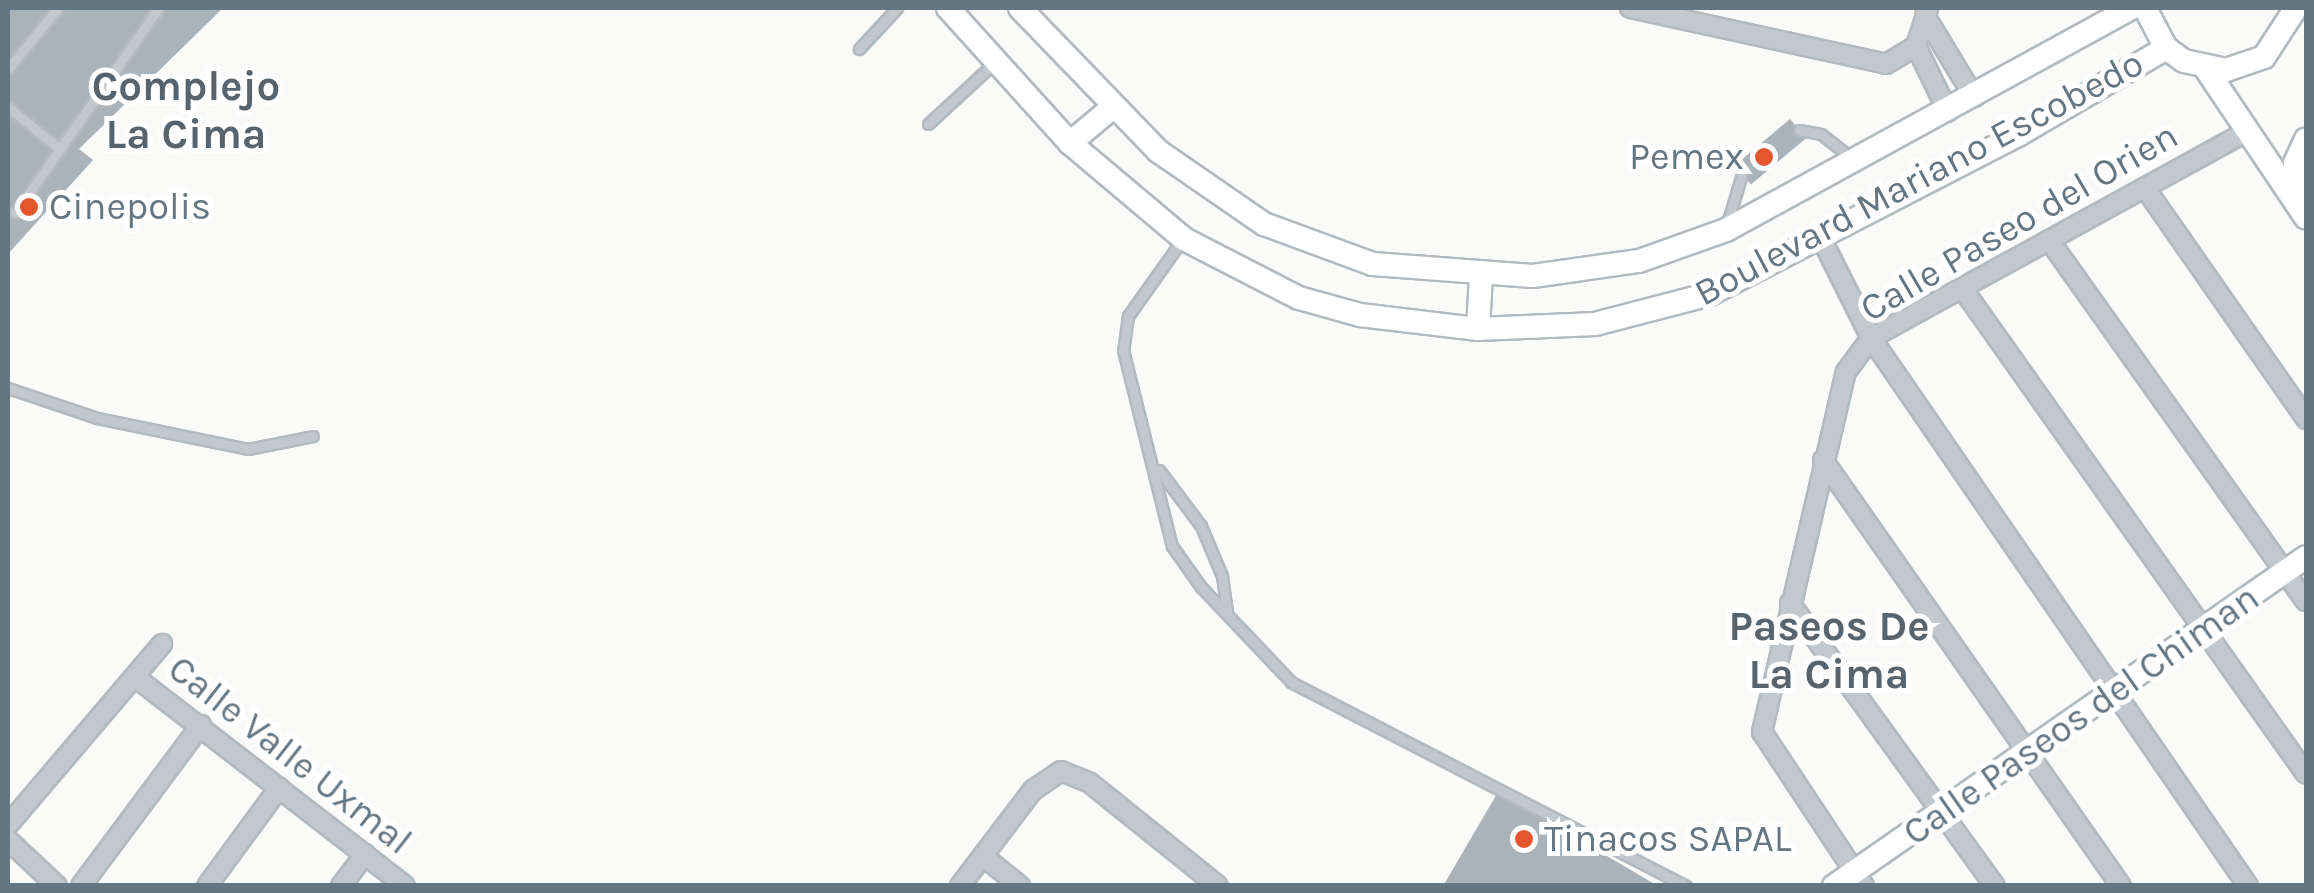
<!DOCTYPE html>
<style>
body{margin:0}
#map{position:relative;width:2314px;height:893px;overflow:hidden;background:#fafaf8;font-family:Karla,sans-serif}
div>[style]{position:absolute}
.building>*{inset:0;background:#aab3b9;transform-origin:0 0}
.roads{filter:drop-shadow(2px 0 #b3babf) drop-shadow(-2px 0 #b3babf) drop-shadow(0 2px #b3babf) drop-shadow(0 -2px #b3babf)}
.lane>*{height:9px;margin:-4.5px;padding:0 4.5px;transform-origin:4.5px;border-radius:4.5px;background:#c3c8cc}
.street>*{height:18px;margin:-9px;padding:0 9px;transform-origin:9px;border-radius:9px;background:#c3c8cc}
.secondary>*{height:22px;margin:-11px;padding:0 11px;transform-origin:11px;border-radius:11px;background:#fff}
.dots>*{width:28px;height:28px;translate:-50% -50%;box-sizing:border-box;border:5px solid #fff;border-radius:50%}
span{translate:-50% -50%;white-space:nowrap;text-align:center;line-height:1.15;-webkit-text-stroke:10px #fff;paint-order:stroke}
.poi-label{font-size:38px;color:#657683}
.right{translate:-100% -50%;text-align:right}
.left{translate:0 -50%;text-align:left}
.street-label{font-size:38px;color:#657683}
.quarter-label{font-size:42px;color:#57646e;font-weight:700}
.frame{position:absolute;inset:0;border:10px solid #657683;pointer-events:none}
</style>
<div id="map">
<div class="building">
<div style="clip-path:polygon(8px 8px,223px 8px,79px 149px,93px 160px,8px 254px)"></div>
<div style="left:1790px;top:119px;width:25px;height:72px;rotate:50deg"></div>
<div style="clip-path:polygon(1498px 792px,1658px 886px,1443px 886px)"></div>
</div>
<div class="roads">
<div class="lane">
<div style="left:859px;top:49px;width:56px;rotate:-47.2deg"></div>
<div style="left:8px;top:69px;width:79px;rotate:-50.7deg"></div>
<div style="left:8px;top:107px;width:63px;rotate:39.2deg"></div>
<div style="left:928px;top:124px;width:90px;rotate:-42.7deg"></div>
<div style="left:1799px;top:130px;width:22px;rotate:10deg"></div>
<div style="left:1821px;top:134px;width:37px;rotate:38deg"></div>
<div style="left:15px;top:213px;width:249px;rotate:-55deg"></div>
<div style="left:1727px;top:224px;width:52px;rotate:-73.3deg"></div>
<div style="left:1182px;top:240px;width:93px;rotate:125.4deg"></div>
<div style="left:1128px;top:316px;width:34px;rotate:98deg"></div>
<div style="left:1123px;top:350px;width:202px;rotate:76deg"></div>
<div style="left:1172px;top:546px;width:50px;rotate:54.7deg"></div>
<div style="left:1201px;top:587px;width:131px;rotate:46.5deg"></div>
<div style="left:1291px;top:682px;width:445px;rotate:27.3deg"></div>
<div style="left:8px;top:388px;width:94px;rotate:18.6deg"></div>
<div style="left:97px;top:418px;width:154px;rotate:11.6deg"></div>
<div style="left:248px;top:449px;width:66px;rotate:-11.3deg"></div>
<div style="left:1159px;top:470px;width:70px;rotate:53.1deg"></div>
<div style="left:1201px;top:526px;width:54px;rotate:67.2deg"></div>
<div style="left:1222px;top:576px;width:36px;rotate:82deg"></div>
</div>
<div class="street">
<div style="left:1630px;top:8px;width:262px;rotate:12.3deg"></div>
<div style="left:1886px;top:64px;width:35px;rotate:-31deg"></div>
<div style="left:1916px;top:46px;width:40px;rotate:-72deg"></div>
<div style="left:1925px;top:16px;width:95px;rotate:58.8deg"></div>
<div style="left:1916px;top:46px;width:73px;rotate:64.1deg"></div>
<div style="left:2145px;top:188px;width:282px;rotate:55.1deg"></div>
<div style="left:1821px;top:238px;width:112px;rotate:63.4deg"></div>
<div style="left:1871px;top:338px;width:665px;rotate:55.47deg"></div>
<div style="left:2049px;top:240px;width:443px;rotate:54.6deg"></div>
<div style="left:1962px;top:288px;width:595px;rotate:54.71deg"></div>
<div style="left:1823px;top:460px;width:520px;rotate:55.03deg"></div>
<div style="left:1790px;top:603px;width:349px;rotate:54.1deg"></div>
<div style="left:135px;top:677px;width:341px;rotate:37.7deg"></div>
<div style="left:8px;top:825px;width:238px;rotate:-49.6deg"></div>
<div style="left:8px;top:840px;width:67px;rotate:43.2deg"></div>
<div style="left:983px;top:856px;width:48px;rotate:39deg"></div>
<div style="left:81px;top:886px;width:201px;rotate:-53.3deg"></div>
<div style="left:207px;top:886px;width:122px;rotate:-53.7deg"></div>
<div style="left:341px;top:886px;width:40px;rotate:-53deg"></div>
<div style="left:960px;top:886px;width:121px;rotate:-52.8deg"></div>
<div style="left:1033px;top:790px;width:34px;rotate:-34deg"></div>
<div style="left:1061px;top:771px;width:31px;rotate:22deg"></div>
<div style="left:1090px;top:783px;width:164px;rotate:38.8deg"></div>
<div style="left:1864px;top:886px;width:185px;rotate:-123.5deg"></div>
<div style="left:1762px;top:732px;width:370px;rotate:-76.9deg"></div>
<div style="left:1846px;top:372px;width:42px;rotate:-53.7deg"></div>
<div style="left:1871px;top:338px;width:428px;rotate:-28.8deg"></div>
</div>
<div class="secondary">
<div style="left:948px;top:8px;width:182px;rotate:47.9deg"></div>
<div style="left:1070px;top:143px;width:149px;rotate:40.1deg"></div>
<div style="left:1184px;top:239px;width:129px;rotate:27.2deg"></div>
<div style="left:1299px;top:298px;width:63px;rotate:15.6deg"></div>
<div style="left:1360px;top:315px;width:119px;rotate:6.8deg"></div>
<div style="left:1478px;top:329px;width:117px;rotate:-2.4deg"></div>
<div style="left:1595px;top:324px;width:119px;rotate:-14.6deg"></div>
<div style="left:1710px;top:294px;width:347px;rotate:-27.3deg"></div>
<div style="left:2018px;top:135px;width:172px;rotate:-30.4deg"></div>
<div style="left:1020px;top:8px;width:199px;rotate:46deg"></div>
<div style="left:1158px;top:151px;width:129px;rotate:34.6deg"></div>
<div style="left:1264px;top:224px;width:116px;rotate:20.2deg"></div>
<div style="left:1373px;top:264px;width:160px;rotate:4.3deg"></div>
<div style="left:1533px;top:276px;width:107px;rotate:-8.1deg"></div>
<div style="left:1639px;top:261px;width:92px;rotate:-19.6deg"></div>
<div style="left:1726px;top:230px;width:462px;rotate:-28.7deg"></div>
<div style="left:2145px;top:8px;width:45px;rotate:62.3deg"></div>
<div style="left:2166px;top:48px;width:22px;rotate:36deg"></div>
<div style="left:2184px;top:61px;width:43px;rotate:12.1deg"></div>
<div style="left:2226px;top:70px;width:40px;rotate:-18.9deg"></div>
<div style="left:2264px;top:57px;width:59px;rotate:-56.9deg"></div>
<div style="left:2206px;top:69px;width:179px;rotate:56.1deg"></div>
<div style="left:1070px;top:143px;width:56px;rotate:-39.9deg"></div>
<div style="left:2296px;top:202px;width:39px;rotate:-91deg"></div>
<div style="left:2295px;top:163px;width:26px;rotate:-65deg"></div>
<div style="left:1478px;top:329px;width:53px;rotate:-86.8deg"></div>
<div style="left:1834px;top:886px;width:575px;rotate:-34.88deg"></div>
</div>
</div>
<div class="dots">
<div style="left:1764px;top:157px;background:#e4572e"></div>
<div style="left:29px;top:207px;background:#e4572e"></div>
<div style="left:1524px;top:839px;background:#e4572e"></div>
</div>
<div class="poi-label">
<span class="right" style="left:1744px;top:157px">Pemex</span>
<span class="left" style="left:49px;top:207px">Cinepolis</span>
<span class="left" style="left:1544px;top:839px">Tinacos SAPAL</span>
</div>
<div class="street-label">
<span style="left:1919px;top:178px;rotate:-28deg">Boulevard Mariano Escobedo</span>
<span style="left:2019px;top:222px;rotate:-30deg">Calle Paseo del Orien</span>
<span style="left:2081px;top:715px;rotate:-35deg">Calle Paseos del Chiman</span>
<span style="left:290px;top:755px;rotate:38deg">Calle Valle Uxmal</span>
</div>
<div class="quarter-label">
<span style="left:186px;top:110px">Complejo<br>La Cima</span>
<span style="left:1829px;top:650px">Paseos De<br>La Cima</span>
</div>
<div class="frame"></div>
</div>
